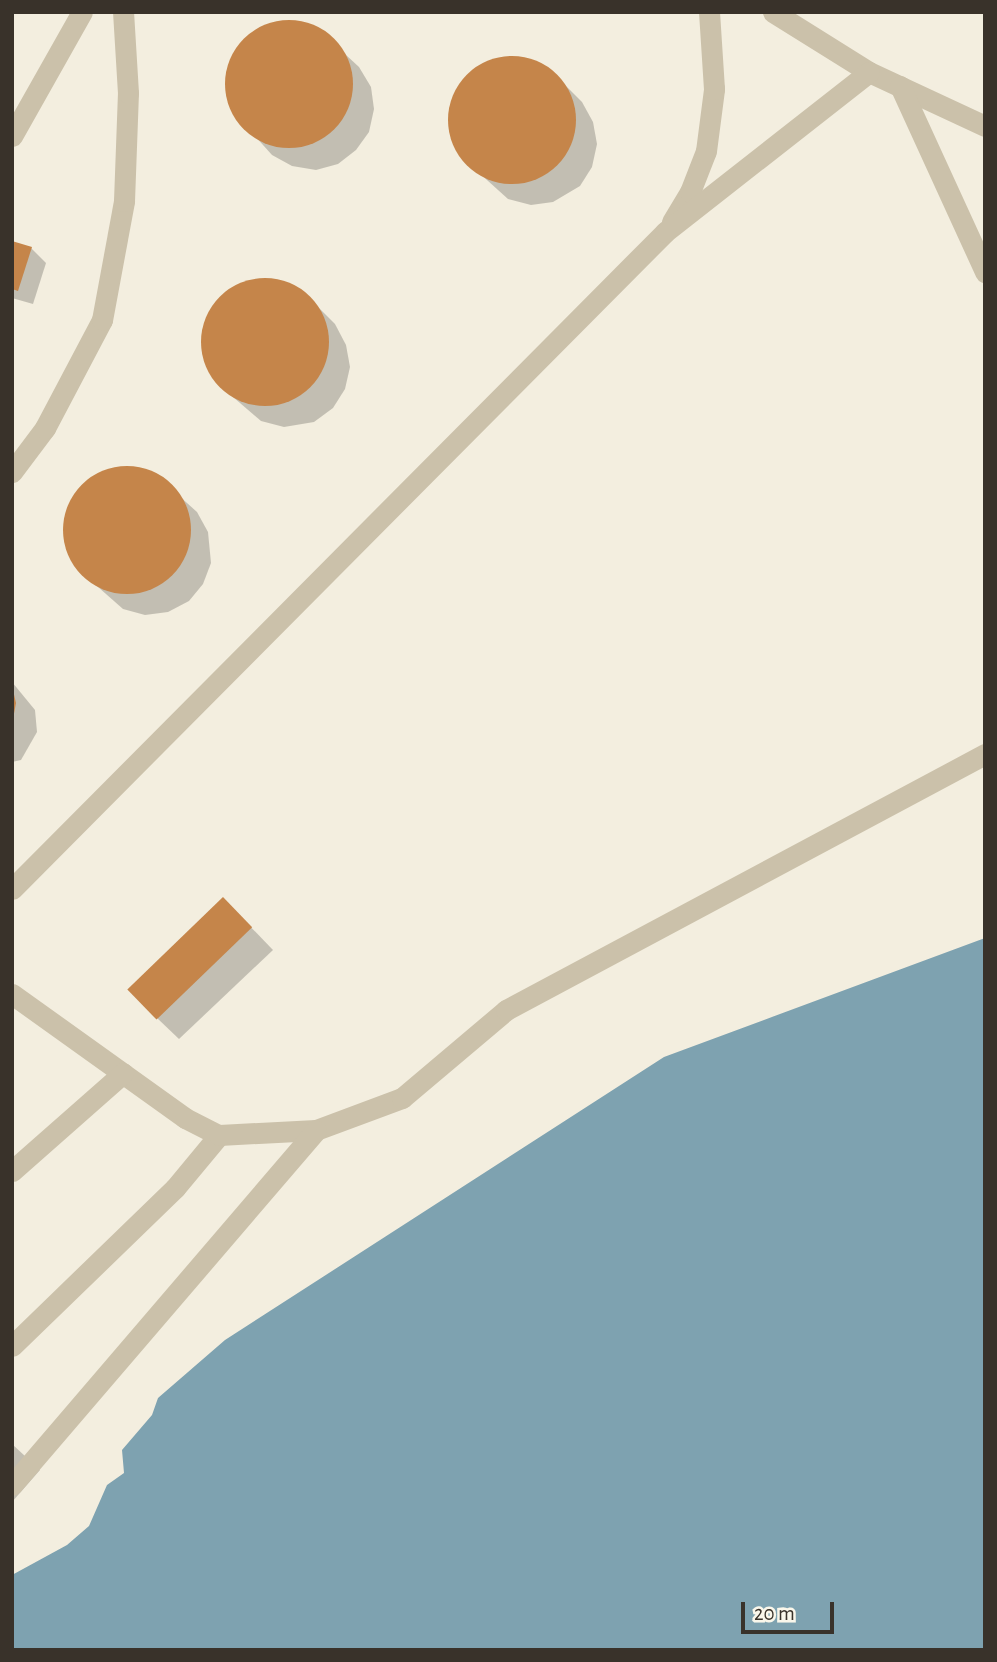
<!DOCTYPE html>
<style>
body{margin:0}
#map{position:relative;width:997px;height:1662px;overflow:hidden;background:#f3eedf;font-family:"Alegreya Sans",sans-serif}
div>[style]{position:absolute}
.water>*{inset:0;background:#7ea2b0}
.shadow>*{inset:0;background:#0003}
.building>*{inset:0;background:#c5854a;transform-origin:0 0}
.round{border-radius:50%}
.minor>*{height:21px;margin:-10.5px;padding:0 10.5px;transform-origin:10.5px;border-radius:10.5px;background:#cbc1aa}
span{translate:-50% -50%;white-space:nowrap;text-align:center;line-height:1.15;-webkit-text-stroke:7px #faf7eb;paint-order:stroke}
.frame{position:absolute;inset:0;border:14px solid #39322a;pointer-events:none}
.scale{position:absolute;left:741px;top:1602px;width:93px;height:32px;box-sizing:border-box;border:4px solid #39322a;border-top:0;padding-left:9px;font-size:21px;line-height:24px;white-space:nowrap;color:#39322a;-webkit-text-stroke:5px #faf7eb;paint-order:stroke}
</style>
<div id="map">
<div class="water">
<div style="clip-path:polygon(985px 938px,985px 1650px,12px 1650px,12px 1575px,67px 1545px,89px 1526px,107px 1485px,124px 1473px,122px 1450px,152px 1415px,158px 1398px,225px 1340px,664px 1057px)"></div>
</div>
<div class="shadow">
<div style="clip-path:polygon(298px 23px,319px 30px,359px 67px,371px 87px,374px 109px,369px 132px,356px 150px,338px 164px,316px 170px,292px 166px,272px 155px,234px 113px,227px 91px,229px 67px,245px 40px,268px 26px)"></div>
<div style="clip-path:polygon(521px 58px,542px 65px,560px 80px,582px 102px,593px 122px,597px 144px,592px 167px,580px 186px,553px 202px,531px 205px,508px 199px,467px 162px,454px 142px,450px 118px,455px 95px,469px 75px,499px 59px)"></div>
<div style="clip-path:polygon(12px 242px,31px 248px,46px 263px,33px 304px,12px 298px)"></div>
<div style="clip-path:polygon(266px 280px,295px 288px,313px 302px,335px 324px,346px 345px,350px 367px,345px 389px,333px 408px,314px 422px,284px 427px,261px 421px,219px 385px,207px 364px,203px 340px,208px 318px,222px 298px,244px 284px)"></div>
<div style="clip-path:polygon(128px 468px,157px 476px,197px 512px,208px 532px,211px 563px,203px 584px,189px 601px,168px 612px,145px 615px,123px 609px,81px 572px,68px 552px,64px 528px,69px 505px,83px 486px,105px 472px)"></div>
<div style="clip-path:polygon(12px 682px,35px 710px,37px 732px,21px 760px,12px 762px)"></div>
<div style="clip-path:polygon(245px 921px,273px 950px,179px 1039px,157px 1018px)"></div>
<div style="clip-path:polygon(12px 1444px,40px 1470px,12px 1502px)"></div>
</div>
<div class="building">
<div class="round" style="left:225px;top:20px;width:128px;height:128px"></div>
<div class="round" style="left:448px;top:56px;width:128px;height:128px"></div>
<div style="clip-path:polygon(12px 241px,32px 247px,18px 291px,12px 289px)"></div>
<div class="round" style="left:201px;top:278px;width:128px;height:128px"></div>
<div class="round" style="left:63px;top:466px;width:128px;height:128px"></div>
<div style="clip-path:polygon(12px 686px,16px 703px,13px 719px,12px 719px)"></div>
<div style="left:223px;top:897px;width:42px;height:133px;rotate:46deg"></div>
</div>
<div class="minor">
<div style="left:773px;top:12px;width:113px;rotate:32deg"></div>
<div style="left:869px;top:72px;width:128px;rotate:25deg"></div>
<div style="left:900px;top:86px;width:205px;rotate:65.4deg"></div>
<div style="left:12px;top:136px;width:142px;rotate:-60.6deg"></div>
<div style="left:672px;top:222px;width:35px;rotate:-59deg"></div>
<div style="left:690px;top:192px;width:44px;rotate:-68.7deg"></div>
<div style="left:706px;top:151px;width:63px;rotate:-82.6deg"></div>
<div style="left:714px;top:89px;width:77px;rotate:-93.7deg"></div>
<div style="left:12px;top:472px;width:55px;rotate:-53.1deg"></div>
<div style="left:45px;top:428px;width:122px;rotate:-62.2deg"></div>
<div style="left:102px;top:320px;width:121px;rotate:-79.5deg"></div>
<div style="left:124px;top:201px;width:108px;rotate:-87.9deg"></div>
<div style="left:128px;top:93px;width:81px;rotate:-93.5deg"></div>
<div style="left:12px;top:889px;width:926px;rotate:-45.17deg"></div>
<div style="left:665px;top:232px;width:259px;rotate:-38.1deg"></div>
<div style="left:12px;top:994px;width:213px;rotate:35.6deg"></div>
<div style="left:185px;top:1118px;width:38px;rotate:27deg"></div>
<div style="left:219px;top:1135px;width:69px;rotate:129.7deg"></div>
<div style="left:175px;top:1188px;width:227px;rotate:135.9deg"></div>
<div style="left:219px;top:1135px;width:97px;rotate:-3deg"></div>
<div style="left:316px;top:1130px;width:92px;rotate:-20.4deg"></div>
<div style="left:402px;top:1098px;width:136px;rotate:-40.2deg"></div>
<div style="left:506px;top:1010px;width:543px;rotate:-28.12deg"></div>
<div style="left:12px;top:1171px;width:148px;rotate:-41.4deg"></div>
<div style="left:12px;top:1485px;width:467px;rotate:-49.4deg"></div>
</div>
<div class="frame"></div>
<div class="scale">20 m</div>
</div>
